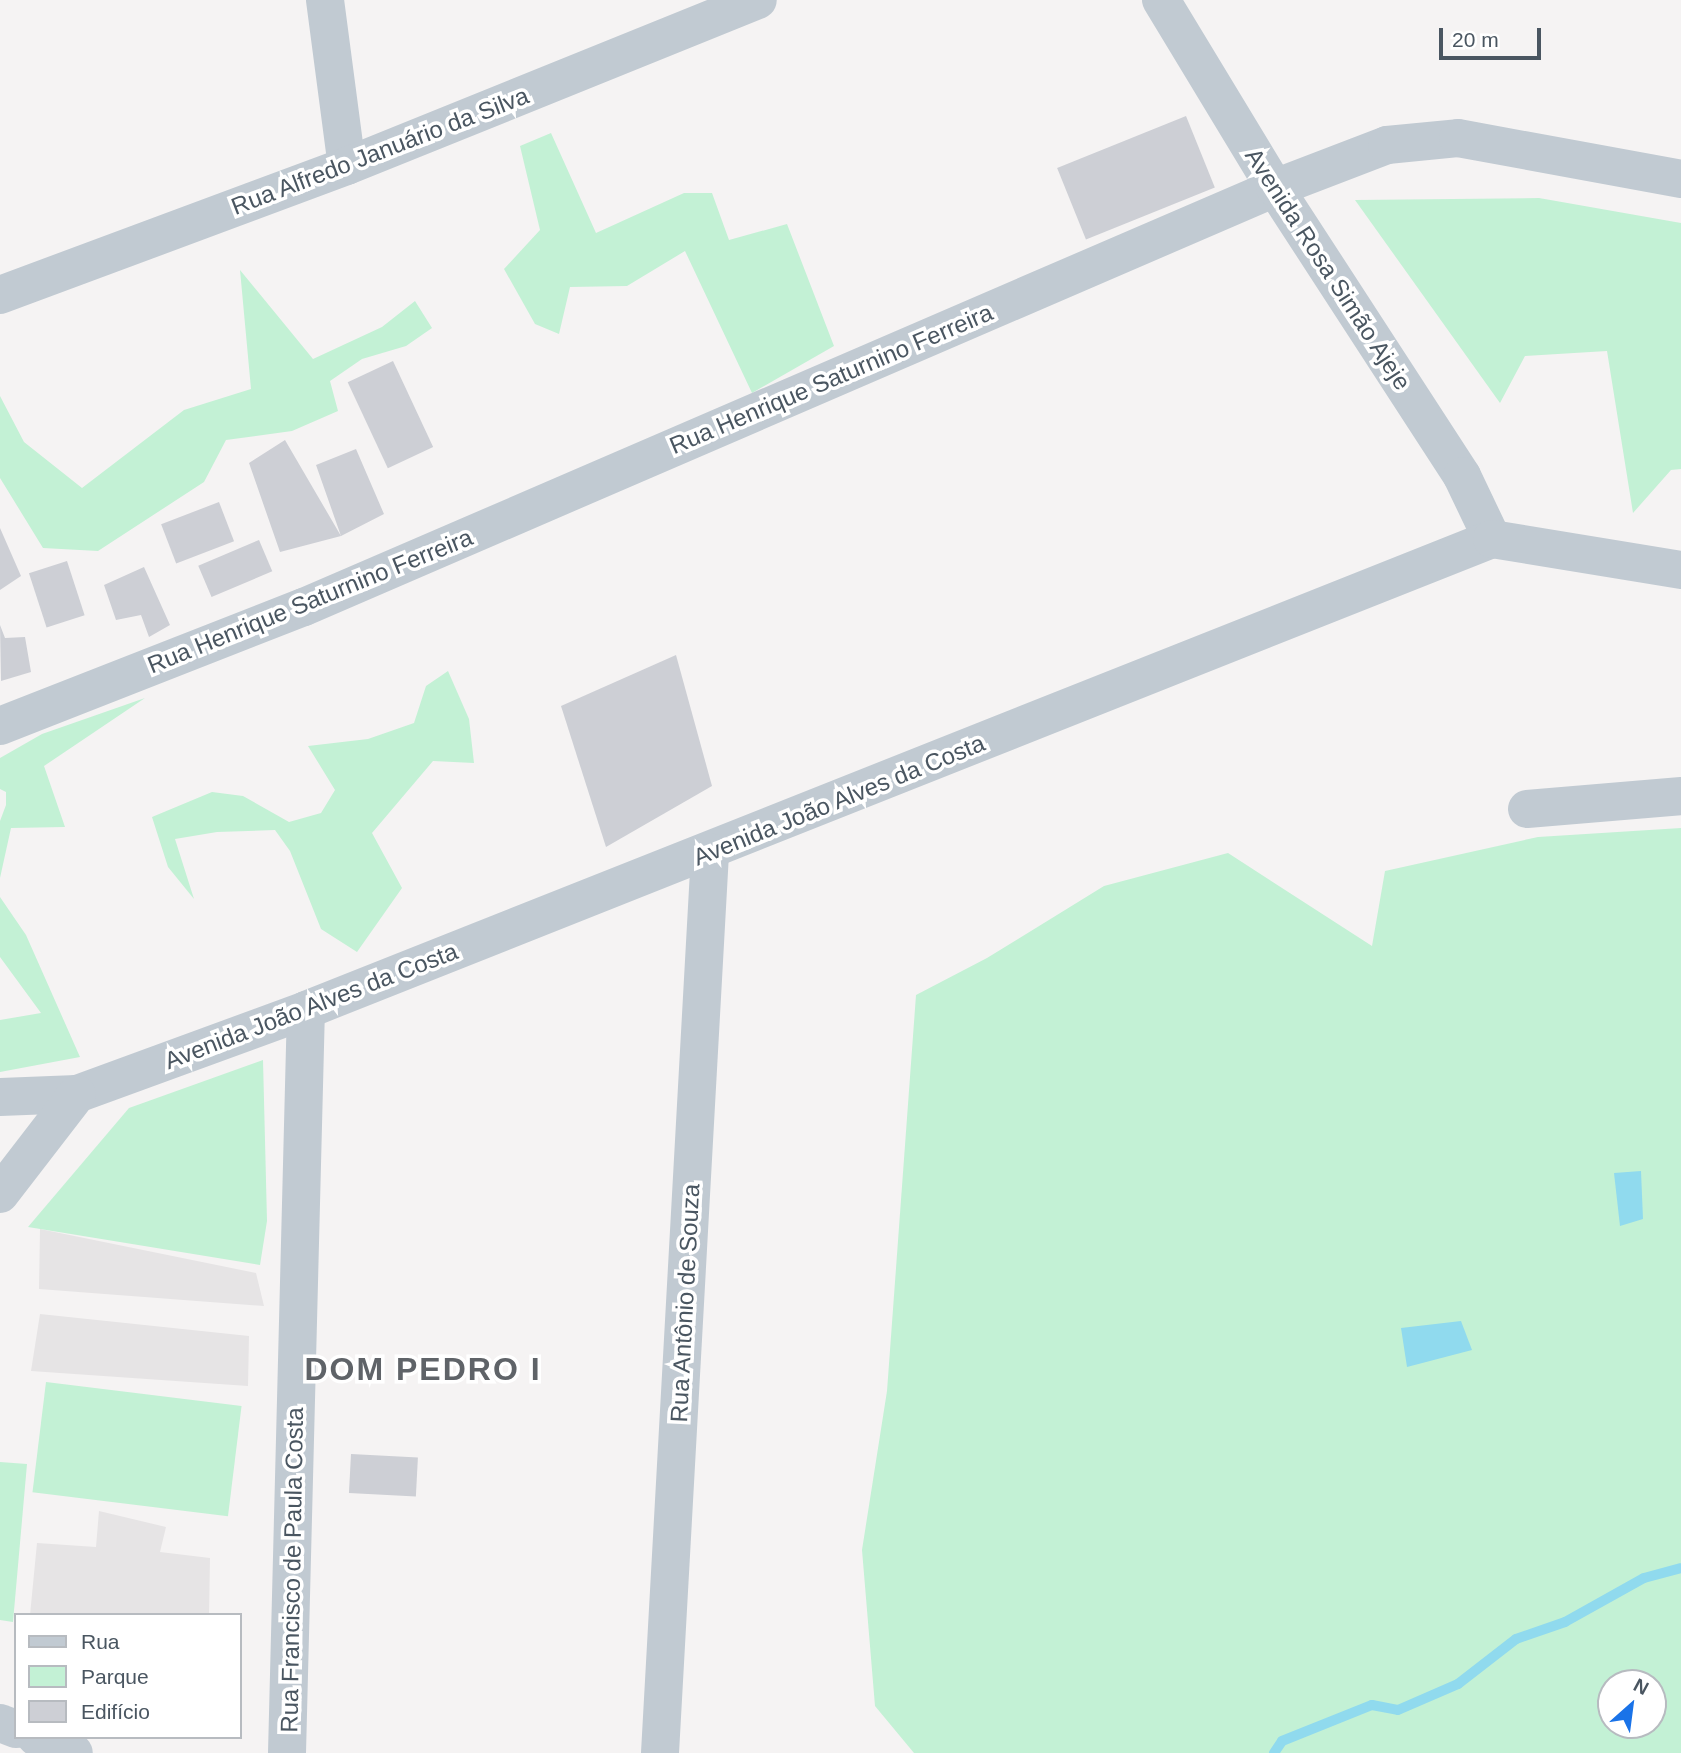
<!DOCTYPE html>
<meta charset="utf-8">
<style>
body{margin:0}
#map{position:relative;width:1681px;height:1753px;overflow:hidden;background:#f5f3f3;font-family:Helvetica,sans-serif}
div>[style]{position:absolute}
.education>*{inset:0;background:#e6e4e5}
.green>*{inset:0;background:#c3f1d5;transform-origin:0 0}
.water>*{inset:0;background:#90daee}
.stream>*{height:10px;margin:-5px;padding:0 5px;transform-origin:5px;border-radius:5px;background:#90daee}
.building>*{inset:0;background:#cdcfd5;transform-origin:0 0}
.minor>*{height:38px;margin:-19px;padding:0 19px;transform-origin:19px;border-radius:19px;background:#c1cad2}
span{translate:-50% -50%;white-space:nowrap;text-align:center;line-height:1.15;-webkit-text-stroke:7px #fff;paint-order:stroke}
.street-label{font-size:24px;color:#4a5661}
.district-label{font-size:32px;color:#5f6368;font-weight:700;letter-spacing:2px}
.legend{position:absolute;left:14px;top:1613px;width:228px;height:126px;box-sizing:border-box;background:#fff;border:2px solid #b7bbc0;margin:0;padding:9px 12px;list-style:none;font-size:21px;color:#4a5661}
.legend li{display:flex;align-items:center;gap:14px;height:35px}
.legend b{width:35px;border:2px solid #b7bbc0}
.north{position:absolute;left:1597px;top:1669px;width:70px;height:70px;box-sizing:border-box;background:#fff;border:2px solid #b7bbc0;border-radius:50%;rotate:28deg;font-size:19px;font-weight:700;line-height:28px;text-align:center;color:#4a5661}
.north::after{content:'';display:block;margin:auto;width:24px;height:32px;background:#1a73e8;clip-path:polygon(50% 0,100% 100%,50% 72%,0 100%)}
.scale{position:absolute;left:1439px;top:28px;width:102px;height:32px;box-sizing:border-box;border:4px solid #4a5661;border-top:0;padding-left:9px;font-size:21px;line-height:24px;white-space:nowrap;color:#4a5661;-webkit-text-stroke:5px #fff;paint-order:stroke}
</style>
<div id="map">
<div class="education">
<div style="clip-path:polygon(40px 1229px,256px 1273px,264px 1306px,39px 1289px)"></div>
<div style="clip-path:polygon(40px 1314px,249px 1336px,248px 1386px,31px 1371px)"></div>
<div style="clip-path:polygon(99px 1511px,166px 1527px,160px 1552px,210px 1558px,209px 1615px,30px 1615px,37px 1543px,96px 1547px)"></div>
</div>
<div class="green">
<div style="clip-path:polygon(551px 133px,596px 233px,684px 193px,712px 193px,729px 240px,787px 224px,834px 346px,752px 393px,685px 251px,627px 286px,570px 287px,559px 334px,535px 324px,504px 269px,540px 230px,520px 146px)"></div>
<div style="clip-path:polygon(1539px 198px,1681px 223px,1681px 469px,1671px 470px,1633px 513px,1607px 351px,1525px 356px,1500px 403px,1355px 200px)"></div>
<div style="clip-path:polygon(240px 270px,313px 359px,382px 327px,415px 301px,432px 328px,406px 346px,362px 359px,330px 381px,338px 411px,292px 431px,226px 440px,204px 482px,98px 551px,43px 548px,0 478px,0 396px,24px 442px,82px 488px,184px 410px,251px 389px)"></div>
<div style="clip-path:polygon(448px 671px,469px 719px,474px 763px,433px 761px,372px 833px,402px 888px,357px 952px,321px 929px,290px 851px,275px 830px,217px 832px,175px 839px,194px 899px,168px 867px,152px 817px,212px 792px,243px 796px,289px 822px,321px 813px,335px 790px,308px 746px,368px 739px,414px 723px,426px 686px)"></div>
<div style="clip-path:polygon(145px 698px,44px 766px,65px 827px,11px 828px,0 878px,0 821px,6px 805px,6px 792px,0 789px,0 758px,42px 734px)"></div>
<div style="clip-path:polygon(evenodd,1681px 828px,1681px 1753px,914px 1753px,875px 1706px,862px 1550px,887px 1391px,916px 995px,987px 958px,1104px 886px,1228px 853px,1372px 946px,1385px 871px,1538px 837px,1681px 828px,1611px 1683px,1653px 1683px,1653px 1725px,1611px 1725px,1611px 1683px)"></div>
<div style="clip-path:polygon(0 897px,26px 935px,80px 1057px,0 1072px,0 1020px,41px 1013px,0 957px)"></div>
<div style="clip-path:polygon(263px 1060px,267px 1221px,260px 1265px,28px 1227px,129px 1108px)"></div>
<div style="left:46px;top:1382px;width:197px;height:111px;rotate:7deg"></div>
<div style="clip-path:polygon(0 1462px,27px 1464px,13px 1622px,0 1620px)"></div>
</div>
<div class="water">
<div style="clip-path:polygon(1641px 1171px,1643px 1219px,1620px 1226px,1614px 1173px)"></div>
<div style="clip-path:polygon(1461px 1321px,1472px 1350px,1407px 1367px,1401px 1328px)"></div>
</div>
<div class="stream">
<div style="left:1274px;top:1753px;width:14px;rotate:-56deg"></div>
<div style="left:1282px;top:1741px;width:97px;rotate:-21.8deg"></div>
<div style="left:1372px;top:1705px;width:26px;rotate:11deg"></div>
<div style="left:1398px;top:1710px;width:65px;rotate:-23.4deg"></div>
<div style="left:1458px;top:1684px;width:73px;rotate:-37.8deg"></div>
<div style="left:1516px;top:1639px;width:52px;rotate:-19.1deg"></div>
<div style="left:1565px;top:1622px;width:90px;rotate:-29.1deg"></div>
<div style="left:1644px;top:1578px;width:38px;rotate:-15deg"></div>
</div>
<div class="building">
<div style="left:1186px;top:116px;width:77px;height:139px;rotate:68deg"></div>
<div style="left:393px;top:361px;width:95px;height:50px;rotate:65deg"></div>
<div style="clip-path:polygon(285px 440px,341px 536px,316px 465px,356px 449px,384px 514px,341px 536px,280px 552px,249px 463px)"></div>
<div style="left:219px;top:502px;width:42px;height:62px;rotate:69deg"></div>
<div style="clip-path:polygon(0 528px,21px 576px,0 590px)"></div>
<div style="left:259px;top:540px;width:34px;height:66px;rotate:67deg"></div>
<div style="left:67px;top:561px;width:57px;height:40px;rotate:72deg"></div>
<div style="clip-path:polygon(144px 567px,170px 625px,149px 637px,141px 615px,116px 620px,104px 585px)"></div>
<div style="clip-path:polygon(0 625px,5px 638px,25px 637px,31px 672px,1px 681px)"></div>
<div style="clip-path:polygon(676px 655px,712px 786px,606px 847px,561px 706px)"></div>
<div style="left:351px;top:1454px;width:67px;height:39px;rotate:3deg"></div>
</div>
<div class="minor">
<div style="left:325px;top:0;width:167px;rotate:82.5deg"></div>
<div style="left:1161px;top:0;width:220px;rotate:58.8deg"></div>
<div style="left:1275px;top:188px;width:343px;rotate:57deg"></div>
<div style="left:1462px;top:476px;width:70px;rotate:64.5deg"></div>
<div style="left:0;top:295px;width:370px;rotate:-20.4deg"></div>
<div style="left:347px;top:166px;width:443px;rotate:-22deg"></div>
<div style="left:0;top:726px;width:326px;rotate:-21.4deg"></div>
<div style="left:304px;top:607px;width:1058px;rotate:-23.34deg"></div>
<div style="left:1275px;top:188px;width:120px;rotate:-21deg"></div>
<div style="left:1387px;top:145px;width:71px;rotate:-5.6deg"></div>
<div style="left:1458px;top:138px;width:227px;rotate:10.4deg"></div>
<div style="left:1527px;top:809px;width:155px;rotate:-4.8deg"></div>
<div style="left:0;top:1097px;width:77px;rotate:-2.2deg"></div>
<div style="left:77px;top:1094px;width:244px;rotate:-20.1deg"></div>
<div style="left:306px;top:1010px;width:1276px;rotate:-21.66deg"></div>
<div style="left:1492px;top:539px;width:192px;rotate:9.3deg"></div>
<div style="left:0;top:1194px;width:126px;rotate:-52.4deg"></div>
<div style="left:0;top:1723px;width:17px;rotate:21deg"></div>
<div style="left:36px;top:1737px;width:41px;rotate:22.8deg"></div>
<div style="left:287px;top:1753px;width:743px;rotate:-88.54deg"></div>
<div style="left:660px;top:1753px;width:902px;rotate:-86.82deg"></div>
</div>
<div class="street-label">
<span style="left:380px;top:151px;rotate:-21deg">Rua Alfredo Januário da Silva</span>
<span style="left:1328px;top:269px;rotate:57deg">Avenida Rosa Simão Ajeje</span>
<span style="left:831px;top:379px;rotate:-23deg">Rua Henrique Saturnino Ferreira</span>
<span style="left:310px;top:601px;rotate:-22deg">Rua Henrique Saturnino Ferreira</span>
<span style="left:839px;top:800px;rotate:-22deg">Avenida João Alves da Costa</span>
<span style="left:311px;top:1006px;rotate:-21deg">Avenida João Alves da Costa</span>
<span style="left:685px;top:1303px;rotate:-87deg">Rua Antônio de Souza</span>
<span style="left:292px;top:1570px;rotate:-89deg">Rua Francisco de Paula Costa</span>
</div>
<div class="district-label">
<span style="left:423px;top:1369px">DOM PEDRO I</span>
</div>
<ul class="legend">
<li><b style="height:9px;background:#c1cad2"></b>Rua</li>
<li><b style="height:19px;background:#c3f1d5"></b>Parque</li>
<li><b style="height:19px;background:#cdcfd5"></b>Edifício</li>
</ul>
<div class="north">N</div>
<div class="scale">20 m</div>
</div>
